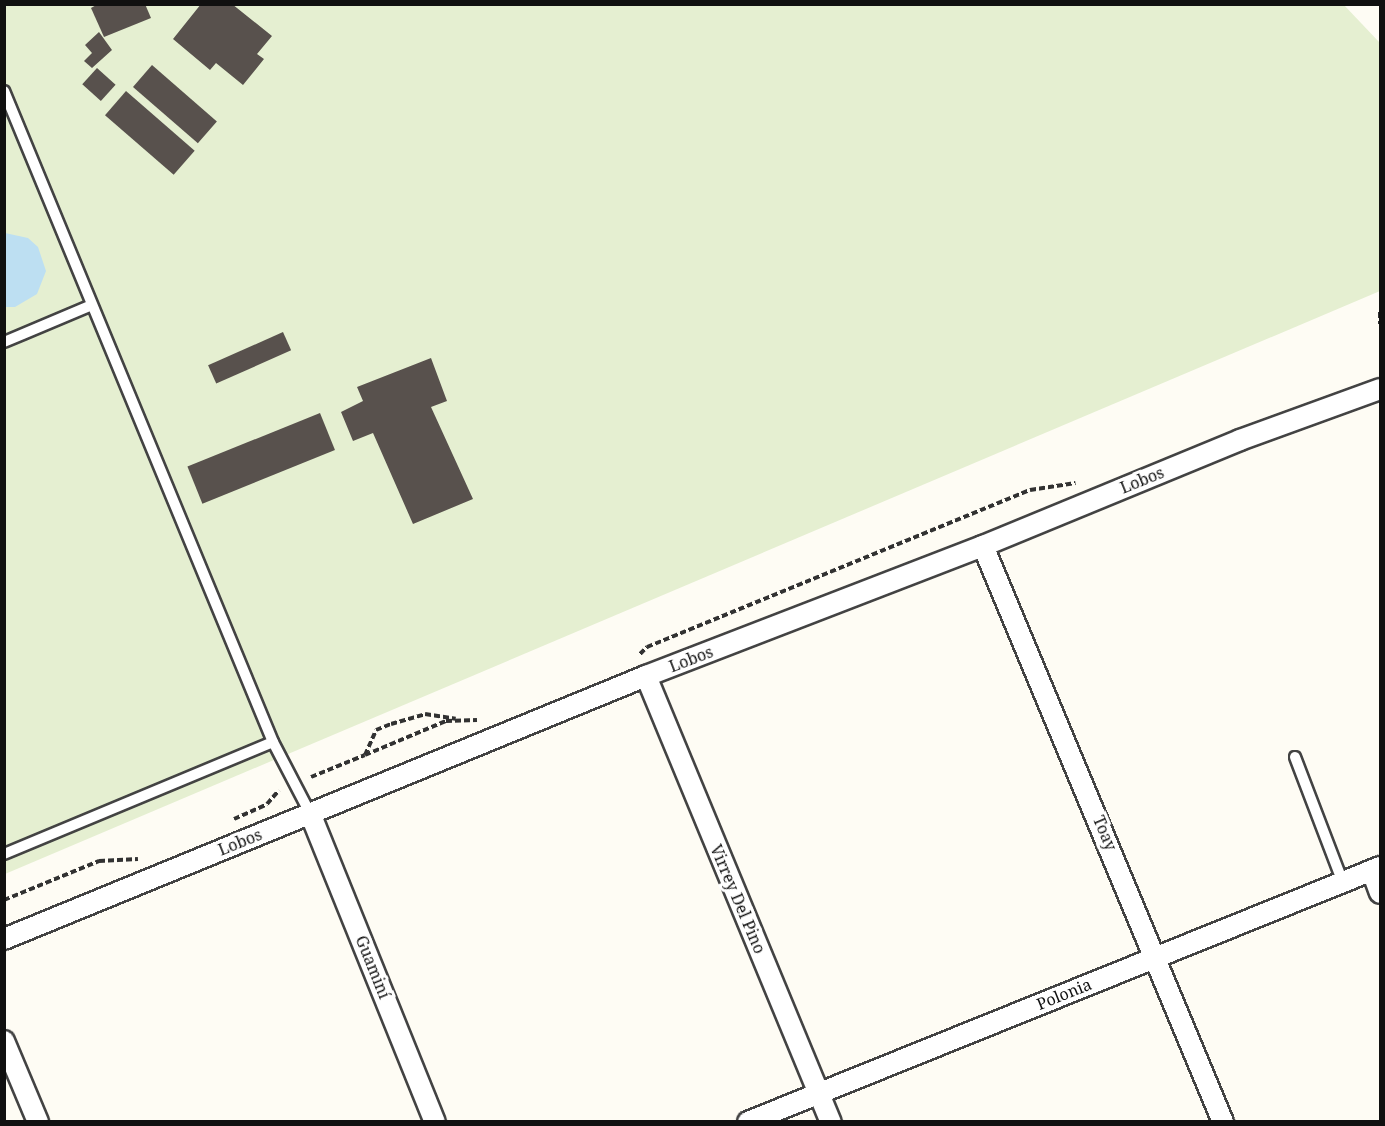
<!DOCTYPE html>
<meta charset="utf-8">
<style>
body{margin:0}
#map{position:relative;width:1385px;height:1126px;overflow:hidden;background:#fefcf4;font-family:"Noto Serif",serif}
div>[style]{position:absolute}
.pitch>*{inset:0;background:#e5efd1}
.water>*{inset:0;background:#bddff2}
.building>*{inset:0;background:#58514d;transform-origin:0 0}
.path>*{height:4px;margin-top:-2px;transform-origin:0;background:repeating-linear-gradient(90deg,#323232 0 6px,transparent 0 9px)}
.roads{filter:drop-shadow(2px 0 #434343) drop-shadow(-2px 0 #434343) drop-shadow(0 2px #434343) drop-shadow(0 -2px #434343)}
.service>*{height:10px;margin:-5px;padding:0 5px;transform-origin:5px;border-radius:5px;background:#fff}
.minor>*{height:20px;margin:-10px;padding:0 10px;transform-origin:10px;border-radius:10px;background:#fff}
span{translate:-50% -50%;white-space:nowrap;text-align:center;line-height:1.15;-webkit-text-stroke:6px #fff;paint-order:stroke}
.street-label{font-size:16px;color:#101010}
.frame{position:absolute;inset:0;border:6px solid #101010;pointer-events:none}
</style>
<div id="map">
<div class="pitch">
<div style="clip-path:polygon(1343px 4px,1380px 43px,1380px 291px,5px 874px,5px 5px)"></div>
</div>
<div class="water">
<div style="clip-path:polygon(5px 233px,28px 238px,38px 247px,46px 271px,37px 294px,15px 307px,5px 307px)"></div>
</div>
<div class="building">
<div style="clip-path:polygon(98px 4px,145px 4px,151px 18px,104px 37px,91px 8px)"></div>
<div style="clip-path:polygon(201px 4px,232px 4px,272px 36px,257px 54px,264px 59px,243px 85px,216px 63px,210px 70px,173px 39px)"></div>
<div style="clip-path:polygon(99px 32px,112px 50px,92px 68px,84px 61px,92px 53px,85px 45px)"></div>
<div style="left:152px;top:65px;width:86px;height:29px;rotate:41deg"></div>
<div style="left:97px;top:68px;width:25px;height:22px;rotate:42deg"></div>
<div style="left:126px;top:91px;width:91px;height:32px;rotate:41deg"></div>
<div style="left:283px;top:332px;width:20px;height:82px;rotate:66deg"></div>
<div style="clip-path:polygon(431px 358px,447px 401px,431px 407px,473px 499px,413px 524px,373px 433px,353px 441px,341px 412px,363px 401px,357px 387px)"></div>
<div style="left:320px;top:413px;width:40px;height:143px;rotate:68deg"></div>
</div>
<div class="path">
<div style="left:1380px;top:312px;width:12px;rotate:90deg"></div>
<div style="left:640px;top:654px;width:10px;rotate:-45deg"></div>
<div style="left:647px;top:647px;width:414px;rotate:-22.3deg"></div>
<div style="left:1030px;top:490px;width:46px;rotate:-8.8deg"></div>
<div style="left:365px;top:755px;width:88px;rotate:-22.8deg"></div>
<div style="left:446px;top:721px;width:31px;rotate:-2deg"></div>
<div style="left:311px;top:777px;width:58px;rotate:-22.2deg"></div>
<div style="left:365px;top:755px;width:27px;rotate:-66deg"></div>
<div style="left:376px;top:730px;width:16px;rotate:-22deg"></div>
<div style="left:391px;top:724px;width:35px;rotate:-16deg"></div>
<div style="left:425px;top:714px;width:31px;rotate:9deg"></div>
<div style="left:234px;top:819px;width:36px;rotate:-24deg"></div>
<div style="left:267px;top:804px;width:18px;rotate:-49deg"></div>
<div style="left:4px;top:900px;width:103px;rotate:-22.3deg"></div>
<div style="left:99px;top:861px;width:39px;rotate:-3deg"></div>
</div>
<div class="roads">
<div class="service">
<div style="left:4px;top:91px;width:704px;rotate:67.55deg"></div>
<div style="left:273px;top:742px;width:80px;rotate:62.5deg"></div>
<div style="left:4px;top:342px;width:95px;rotate:-22.8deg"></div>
<div style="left:1295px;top:757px;width:135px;rotate:69.1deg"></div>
<div style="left:4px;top:854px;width:291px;rotate:-22.6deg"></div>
</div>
<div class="minor">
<div style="left:983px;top:546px;width:624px;rotate:67.38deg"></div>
<div style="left:646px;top:676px;width:483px;rotate:67.5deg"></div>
<div style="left:310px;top:813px;width:333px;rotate:68deg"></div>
<div style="left:1372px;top:871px;width:23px;rotate:70deg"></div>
<div style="left:4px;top:939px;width:694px;rotate:-22.28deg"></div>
<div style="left:646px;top:676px;width:361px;rotate:-21.1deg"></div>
<div style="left:983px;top:546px;width:278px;rotate:-22.4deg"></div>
<div style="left:1240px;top:440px;width:149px;rotate:-20deg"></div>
<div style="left:4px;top:1041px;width:88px;rotate:67.2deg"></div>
<div style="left:748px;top:1122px;width:682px;rotate:-21.97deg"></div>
</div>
</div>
<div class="street-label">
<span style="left:1142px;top:480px;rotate:-22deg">Lobos</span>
<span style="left:691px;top:659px;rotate:-21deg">Lobos</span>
<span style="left:1105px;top:833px;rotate:67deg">Toay</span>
<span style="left:240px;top:842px;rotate:-22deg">Lobos</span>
<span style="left:738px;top:899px;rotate:67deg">Virrey Del Pino</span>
<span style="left:373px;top:967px;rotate:68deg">Guaminí</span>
<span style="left:1064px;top:994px;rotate:-22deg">Polonia</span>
</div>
<div class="frame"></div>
</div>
